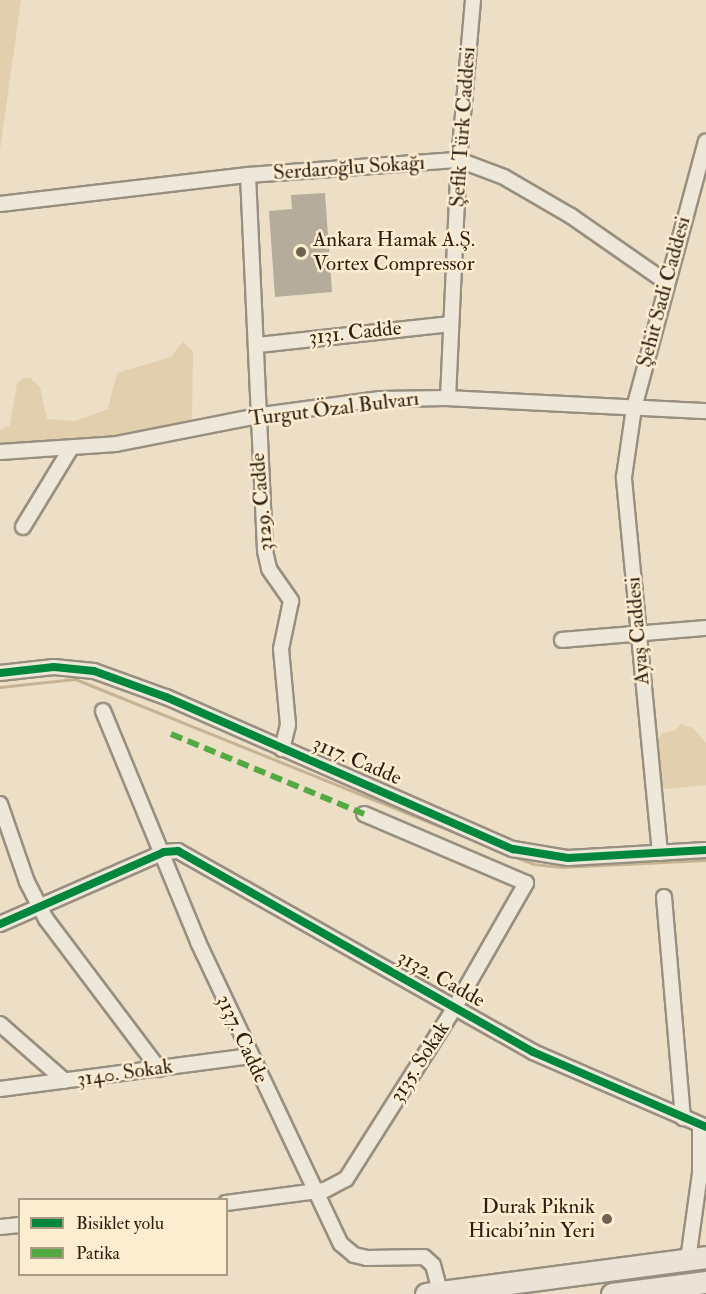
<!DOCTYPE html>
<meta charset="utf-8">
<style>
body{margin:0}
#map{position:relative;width:706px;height:1294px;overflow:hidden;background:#eddfc6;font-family:"IM FELL Double Pica",serif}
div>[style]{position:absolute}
.green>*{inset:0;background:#e1cfae}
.stream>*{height:3px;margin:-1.5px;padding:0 1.5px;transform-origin:1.5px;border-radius:1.5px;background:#c6b394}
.building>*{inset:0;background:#b5ac9b}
.roads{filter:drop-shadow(2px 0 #988f80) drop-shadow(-2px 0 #988f80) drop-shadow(0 2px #988f80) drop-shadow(0 -2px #988f80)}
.minor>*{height:14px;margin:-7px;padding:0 7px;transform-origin:7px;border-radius:7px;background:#eee8db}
.highway>*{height:21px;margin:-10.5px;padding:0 10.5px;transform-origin:10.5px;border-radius:10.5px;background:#ebe3d5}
.quiet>*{height:6px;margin-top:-3px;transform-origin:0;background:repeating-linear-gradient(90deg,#54aa42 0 12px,transparent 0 18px)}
.cycleway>*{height:8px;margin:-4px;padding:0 4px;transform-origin:4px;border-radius:4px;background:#00873e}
.dots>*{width:16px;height:16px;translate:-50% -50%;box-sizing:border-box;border:3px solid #fdedd0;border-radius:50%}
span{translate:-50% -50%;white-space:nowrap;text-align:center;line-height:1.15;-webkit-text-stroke:5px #fdedd0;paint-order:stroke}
.street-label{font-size:21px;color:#2b1f12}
.poi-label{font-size:21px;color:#2b1f12}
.left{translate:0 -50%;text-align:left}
.right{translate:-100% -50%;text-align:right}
.legend{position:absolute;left:18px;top:1198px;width:210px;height:78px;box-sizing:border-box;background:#fdedd0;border:2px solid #a99b84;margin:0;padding:8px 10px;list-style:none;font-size:18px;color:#2b1f12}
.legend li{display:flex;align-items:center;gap:12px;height:30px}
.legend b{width:30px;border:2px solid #a99b84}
</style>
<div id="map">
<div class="green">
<div style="clip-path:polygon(0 0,21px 0,0 150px)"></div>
<div style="clip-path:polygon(183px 342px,193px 351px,192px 420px,90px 440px,0 446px,0 430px,10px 425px,17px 383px,23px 378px,30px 378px,40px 387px,47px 419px,75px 421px,108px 409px,117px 373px,171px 357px)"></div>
<div style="clip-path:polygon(680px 724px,693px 728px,706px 743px,706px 785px,665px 789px,659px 785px,654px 744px,662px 733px,676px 730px)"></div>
</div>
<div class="stream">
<div style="left:0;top:687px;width:75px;rotate:-6.1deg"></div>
<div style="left:75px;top:679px;width:459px;rotate:22deg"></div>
<div style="left:510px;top:855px;width:25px;rotate:21deg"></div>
<div style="left:533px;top:864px;width:29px;rotate:6deg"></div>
<div style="left:562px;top:867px;width:144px;rotate:-2.8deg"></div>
</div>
<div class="building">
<div style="clip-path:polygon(325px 193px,332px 292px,275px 297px,269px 211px,292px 209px,291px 195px)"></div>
</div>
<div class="roads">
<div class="minor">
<div style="left:248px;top:175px;width:376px;rotate:87.4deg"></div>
<div style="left:265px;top:551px;width:18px;rotate:77deg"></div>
<div style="left:269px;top:569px;width:39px;rotate:55deg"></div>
<div style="left:291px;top:601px;width:49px;rotate:101.8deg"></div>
<div style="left:281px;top:649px;width:76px;rotate:84.7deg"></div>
<div style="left:288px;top:725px;width:25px;rotate:104deg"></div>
<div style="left:0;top:204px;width:250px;rotate:-6.7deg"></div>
<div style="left:248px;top:175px;width:212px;rotate:-4.1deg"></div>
<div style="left:459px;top:160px;width:48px;rotate:20.7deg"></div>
<div style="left:504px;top:177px;width:78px;rotate:30.2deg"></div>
<div style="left:571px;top:216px;width:116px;rotate:34.8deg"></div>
<div style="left:258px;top:345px;width:194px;rotate:-6.2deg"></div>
<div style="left:448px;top:398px;width:238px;rotate:-87.4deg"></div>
<div style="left:459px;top:160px;width:161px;rotate:-85deg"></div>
<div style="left:0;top:452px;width:116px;rotate:-3.9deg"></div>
<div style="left:116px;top:444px;width:149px;rotate:-11.2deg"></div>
<div style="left:262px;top:415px;width:119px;rotate:-7.7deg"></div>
<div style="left:380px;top:399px;width:68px;rotate:-0.8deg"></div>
<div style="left:448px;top:398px;width:258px;rotate:2.9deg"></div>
<div style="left:23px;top:527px;width:92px;rotate:-58.7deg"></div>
<div style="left:562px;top:640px;width:144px;rotate:-4.8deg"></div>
<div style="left:0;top:673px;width:54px;rotate:-6.3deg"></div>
<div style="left:54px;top:667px;width:40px;rotate:5.7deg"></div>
<div style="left:94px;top:671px;width:77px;rotate:19.9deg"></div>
<div style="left:166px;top:697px;width:379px;rotate:23.7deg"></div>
<div style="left:513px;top:849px;width:56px;rotate:9.3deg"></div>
<div style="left:568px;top:858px;width:138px;rotate:-3.3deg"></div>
<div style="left:103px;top:711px;width:250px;rotate:67.6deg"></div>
<div style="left:198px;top:942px;width:334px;rotate:64.7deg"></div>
<div style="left:341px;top:1244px;width:17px;rotate:40deg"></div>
<div style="left:354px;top:1255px;width:13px;rotate:13deg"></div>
<div style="left:367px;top:1258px;width:57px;rotate:-1deg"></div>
<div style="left:424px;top:1257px;width:12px;rotate:42deg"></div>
<div style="left:433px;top:1265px;width:28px;rotate:75deg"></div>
<div style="left:0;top:804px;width:83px;rotate:70.9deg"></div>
<div style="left:27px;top:882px;width:42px;rotate:62.8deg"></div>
<div style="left:46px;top:919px;width:188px;rotate:53deg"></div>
<div style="left:660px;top:853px;width:378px;rotate:-95.5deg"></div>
<div style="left:624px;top:477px;width:70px;rotate:-81.8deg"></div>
<div style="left:634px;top:408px;width:276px;rotate:-74.9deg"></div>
<div style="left:664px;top:897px;width:222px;rotate:85.1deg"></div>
<div style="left:0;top:924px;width:179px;rotate:-23.7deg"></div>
<div style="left:164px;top:852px;width:14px;rotate:-4deg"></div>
<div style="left:178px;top:851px;width:408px;rotate:29.5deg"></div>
<div style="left:533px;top:1052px;width:189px;rotate:23.4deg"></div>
<div style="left:0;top:1024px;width:86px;rotate:41.2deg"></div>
<div style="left:0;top:1089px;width:251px;rotate:-7.5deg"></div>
<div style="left:226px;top:1203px;width:100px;rotate:-7.5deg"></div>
<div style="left:325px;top:1190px;width:24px;rotate:-28deg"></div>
<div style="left:346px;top:1179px;width:204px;rotate:-57.6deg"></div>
<div style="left:455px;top:1007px;width:143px;rotate:-60.2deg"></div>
<div style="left:526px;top:883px;width:176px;rotate:-156.9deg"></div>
<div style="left:0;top:1227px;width:20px;rotate:-6deg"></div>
<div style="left:688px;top:1260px;width:87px;rotate:-82.1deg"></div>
<div style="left:700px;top:1174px;width:49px;rotate:-90deg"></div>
</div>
<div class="highway">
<div style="left:426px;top:1294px;width:282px;rotate:-7.5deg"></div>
<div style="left:612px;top:1294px;width:95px;rotate:-7.3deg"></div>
</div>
</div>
<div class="quiet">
<div style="left:171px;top:734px;width:209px;rotate:22.5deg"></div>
</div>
<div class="cycleway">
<div style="left:0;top:673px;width:54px;rotate:-6.3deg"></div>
<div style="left:54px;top:667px;width:40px;rotate:5.7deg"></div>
<div style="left:94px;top:671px;width:77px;rotate:19.9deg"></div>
<div style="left:166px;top:697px;width:379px;rotate:23.7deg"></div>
<div style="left:513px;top:849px;width:56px;rotate:9.3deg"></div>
<div style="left:568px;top:858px;width:138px;rotate:-3.3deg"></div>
<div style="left:0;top:924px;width:179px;rotate:-23.7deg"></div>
<div style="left:164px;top:852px;width:14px;rotate:-4deg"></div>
<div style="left:178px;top:851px;width:408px;rotate:29.5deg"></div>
<div style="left:533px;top:1052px;width:189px;rotate:23.4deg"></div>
</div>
<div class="dots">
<div style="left:301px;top:252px;background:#6f6251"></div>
<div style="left:607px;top:1219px;background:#6f6251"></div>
</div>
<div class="street-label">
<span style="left:463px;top:127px;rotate:-86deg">Şefik Türk Caddesi</span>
<span style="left:349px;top:168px;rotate:-4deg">Serdaroğlu Sokağı</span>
<span style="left:664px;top:292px;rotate:-75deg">Şehit Sadi Caddesi</span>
<span style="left:355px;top:333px;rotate:-6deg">3131. Cadde</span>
<span style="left:334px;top:409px;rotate:-7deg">Turgut Özal Bulvarı</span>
<span style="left:262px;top:502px;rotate:-95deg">3129. Cadde</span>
<span style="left:638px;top:631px;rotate:-95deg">Ayaş Caddesi</span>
<span style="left:357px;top:761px;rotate:23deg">3117. Cadde</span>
<span style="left:441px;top:979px;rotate:29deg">3132. Cadde</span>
<span style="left:242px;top:1039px;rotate:65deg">3137. Cadde</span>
<span style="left:420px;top:1062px;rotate:-57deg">3135. Sokak</span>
<span style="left:125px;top:1073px;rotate:-8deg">3140. Sokak</span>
</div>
<div class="poi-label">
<span class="left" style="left:313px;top:252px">Ankara Hamak A.Ş.<br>Vortex Compressor</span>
<span class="right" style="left:595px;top:1219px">Durak Piknik<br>Hicabi'nin Yeri</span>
</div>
<ul class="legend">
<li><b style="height:8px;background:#00873e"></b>Bisiklet yolu</li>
<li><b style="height:8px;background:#54aa42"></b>Patika</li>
</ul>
</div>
